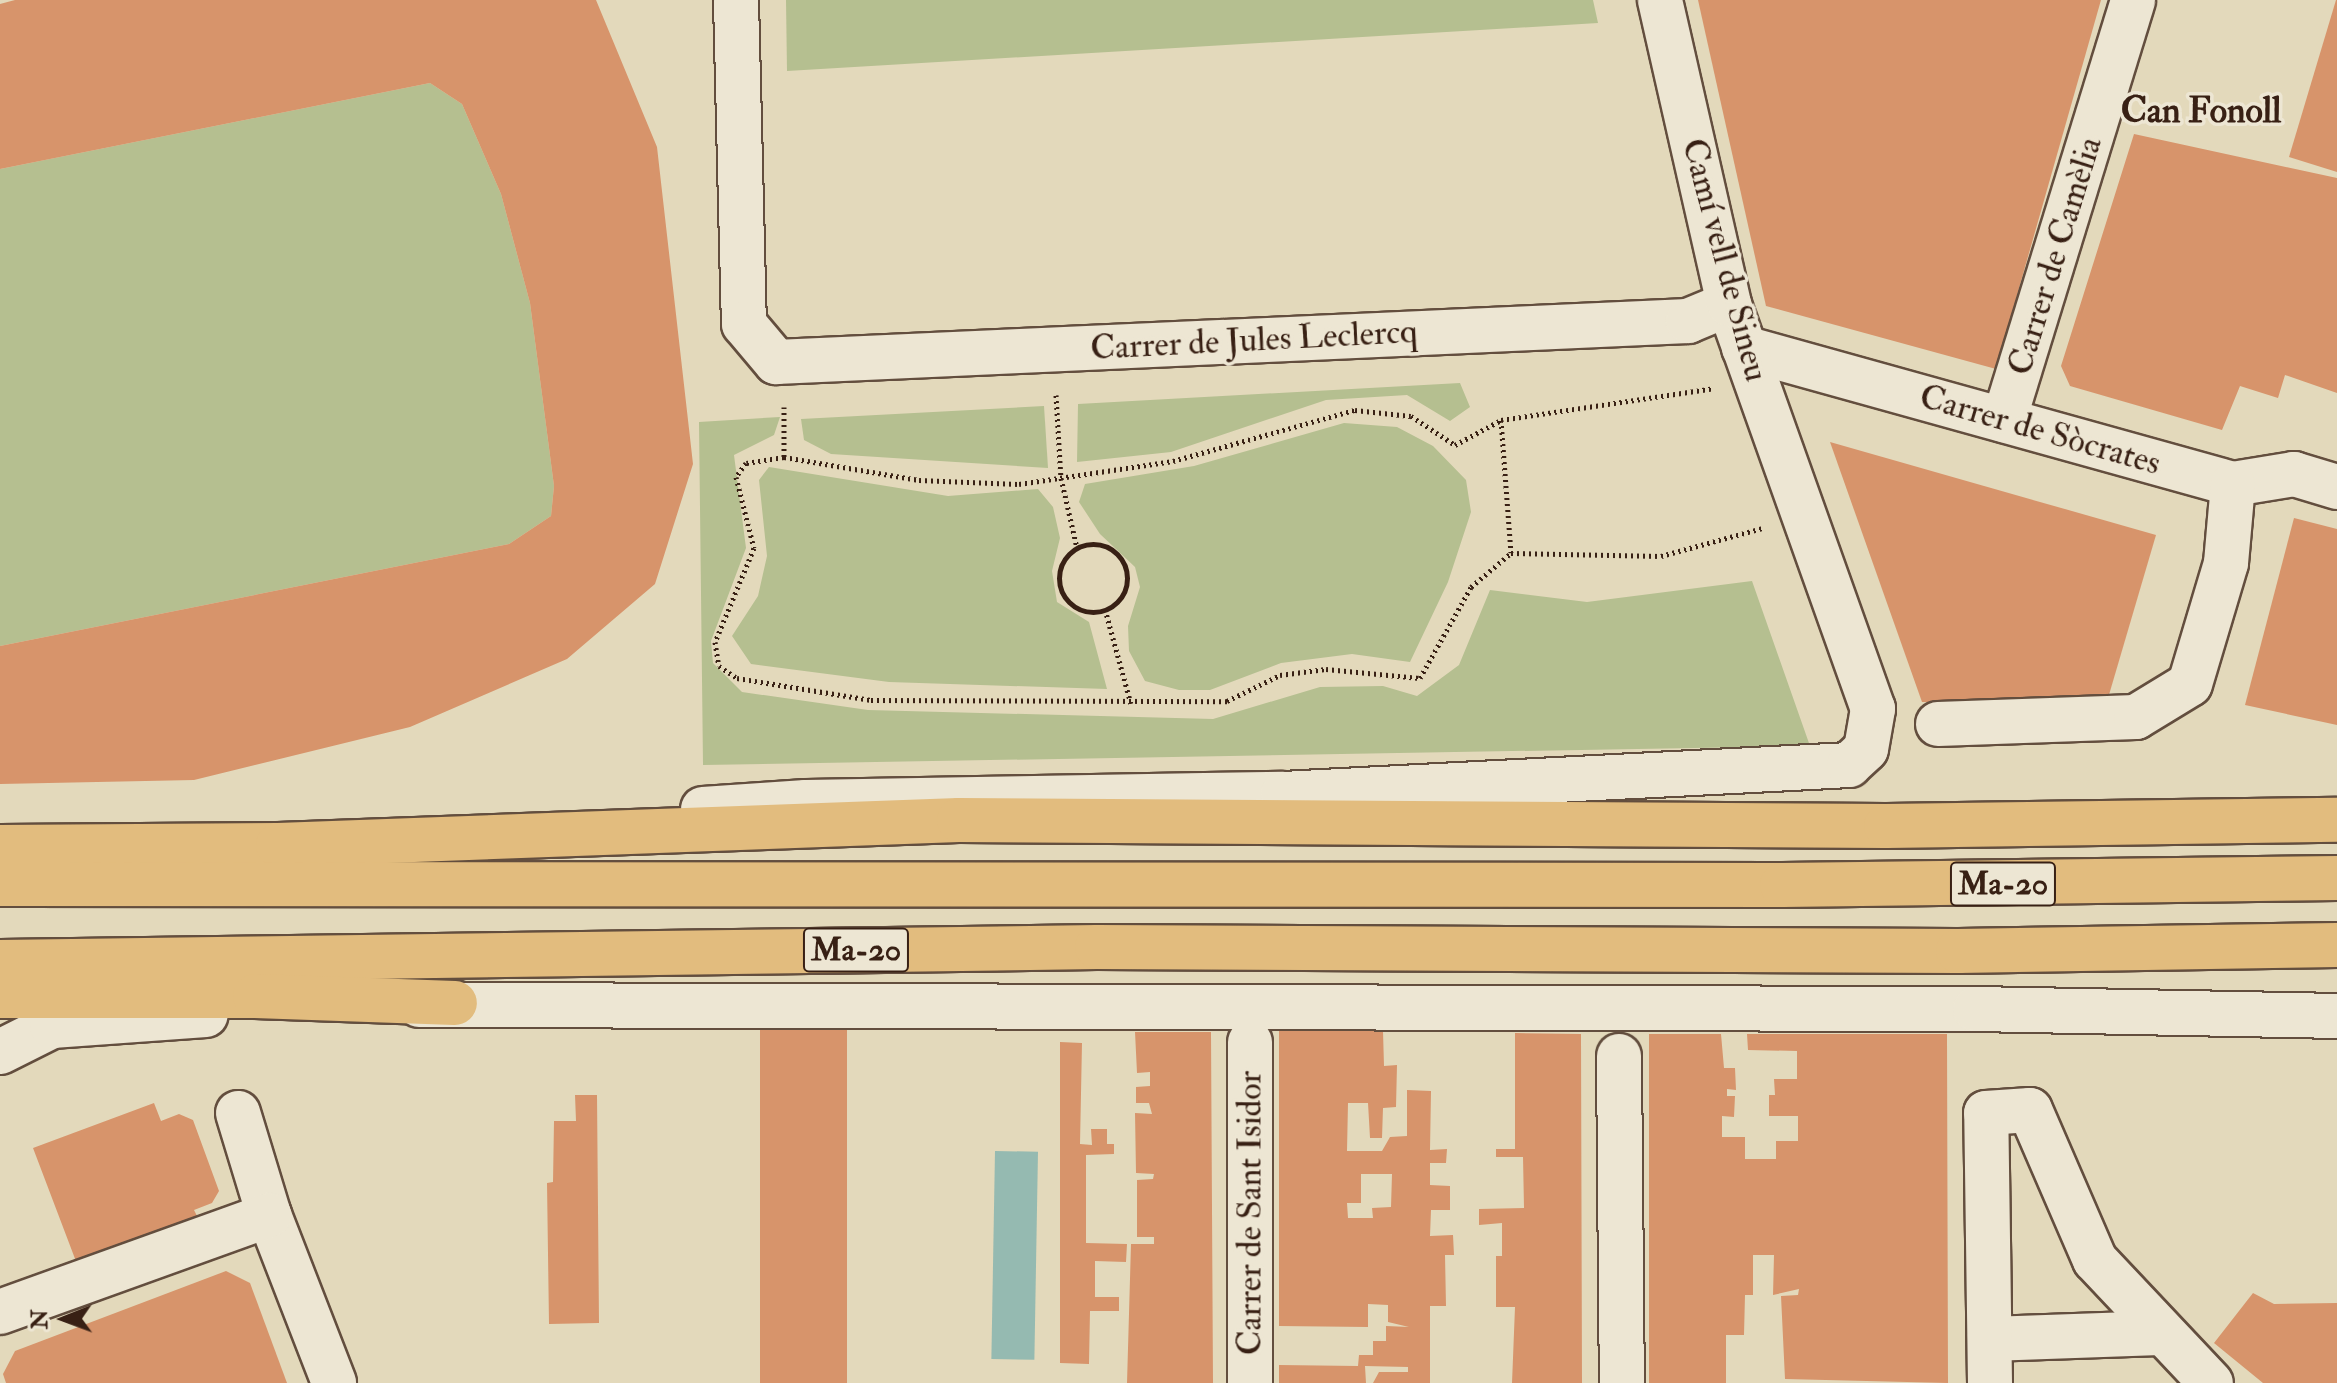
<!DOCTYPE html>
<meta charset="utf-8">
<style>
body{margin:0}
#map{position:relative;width:2337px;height:1383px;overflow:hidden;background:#e3d9bb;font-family:"IM FELL Double Pica",serif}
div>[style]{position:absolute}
.green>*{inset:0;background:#b5bf90}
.water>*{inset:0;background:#95bab1;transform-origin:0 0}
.building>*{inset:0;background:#d7946b;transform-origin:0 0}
.path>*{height:5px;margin-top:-2.5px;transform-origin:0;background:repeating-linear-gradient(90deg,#382014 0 2px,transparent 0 6px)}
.path>.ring{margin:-2.5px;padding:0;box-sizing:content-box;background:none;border:5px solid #382014;border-radius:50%}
.roads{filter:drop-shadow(2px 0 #634e3e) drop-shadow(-2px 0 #634e3e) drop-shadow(0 2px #634e3e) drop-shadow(0 -2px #634e3e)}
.minor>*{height:44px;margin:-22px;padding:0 22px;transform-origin:22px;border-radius:22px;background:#ede6d3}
.major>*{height:44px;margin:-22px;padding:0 22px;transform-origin:22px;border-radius:22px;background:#e2bc7e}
.highway>*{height:44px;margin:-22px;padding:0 22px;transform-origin:22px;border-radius:22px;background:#e2bc7e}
span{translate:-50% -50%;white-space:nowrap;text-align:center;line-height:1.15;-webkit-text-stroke:7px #ede6d3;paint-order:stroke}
.shield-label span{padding:2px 6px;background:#ede6d3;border:2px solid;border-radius:6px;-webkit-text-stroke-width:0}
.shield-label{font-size:32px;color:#382014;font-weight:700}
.street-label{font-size:34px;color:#382014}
.neighbourhood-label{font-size:36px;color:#382014;font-weight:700}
.north{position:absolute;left:24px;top:1279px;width:80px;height:80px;-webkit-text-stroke:6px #ede6d3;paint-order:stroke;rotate:269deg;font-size:22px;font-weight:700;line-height:32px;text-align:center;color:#382014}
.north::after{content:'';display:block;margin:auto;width:28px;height:36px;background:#382014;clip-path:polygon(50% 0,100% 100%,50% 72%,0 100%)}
</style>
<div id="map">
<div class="green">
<div style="clip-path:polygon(786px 0,1593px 0,1598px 23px,787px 71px)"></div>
<div style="clip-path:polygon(430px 83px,462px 104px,501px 194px,530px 303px,554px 486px,551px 516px,509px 544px,0 646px,0 169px)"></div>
<div style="clip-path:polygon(1460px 383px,1470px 407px,1450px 421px,1407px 395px,1326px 400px,1171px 452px,1077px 462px,1078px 404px)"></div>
<div style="clip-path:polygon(1044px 406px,1048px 468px,831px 454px,804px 440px,801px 419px)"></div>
<div style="clip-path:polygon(780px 417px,774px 435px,734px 455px,746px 548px,711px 641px,713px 663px,742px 692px,868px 710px,1213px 719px,1320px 687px,1383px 686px,1417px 696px,1459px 665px,1490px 590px,1587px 602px,1752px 581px,1810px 746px,703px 765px,699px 422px)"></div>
<div style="clip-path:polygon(1344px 423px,1397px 427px,1433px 446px,1466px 480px,1471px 512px,1448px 582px,1410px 662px,1352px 654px,1281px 663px,1210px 690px,1179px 690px,1145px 681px,1129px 651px,1128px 626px,1140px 587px,1135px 567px,1100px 534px,1079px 502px,1085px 484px,1194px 466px)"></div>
<div style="clip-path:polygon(769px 467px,948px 496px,1038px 489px,1053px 507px,1060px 538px,1052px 571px,1057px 602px,1089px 622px,1107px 689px,889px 682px,751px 664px,732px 636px,758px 596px,767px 556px,759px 480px)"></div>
</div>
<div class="water">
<div style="left:995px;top:1151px;width:43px;height:208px;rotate:1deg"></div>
</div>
<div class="building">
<div style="clip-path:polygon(15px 0,596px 0,657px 147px,693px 464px,655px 584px,567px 659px,410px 727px,194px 780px,0 784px,0 646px,509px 544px,551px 516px,554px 486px,530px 303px,501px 194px,462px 104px,430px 83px,0 169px,0 4px)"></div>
<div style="clip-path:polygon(1698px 0,2101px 0,1996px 369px,1766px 306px)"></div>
<div style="clip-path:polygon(2336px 0,2337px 0,2337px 172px,2289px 157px)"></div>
<div style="clip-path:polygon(2134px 134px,2337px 178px,2337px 393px,2285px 375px,2278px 398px,2240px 386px,2222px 430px,2070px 386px,2061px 366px)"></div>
<div style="clip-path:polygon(1830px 442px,2156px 535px,2106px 705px,1922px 702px)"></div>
<div style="clip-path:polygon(2294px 518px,2337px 529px,2337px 725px,2245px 705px)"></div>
<div style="left:760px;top:1026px;width:87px;height:357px"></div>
<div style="clip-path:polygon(evenodd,1279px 1030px,1383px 1031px,1384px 1066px,1397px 1065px,1396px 1107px,1383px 1108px,1382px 1138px,1370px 1138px,1368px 1103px,1348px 1103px,1347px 1151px,1382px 1151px,1390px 1137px,1407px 1136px,1407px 1090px,1431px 1091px,1430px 1150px,1447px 1149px,1446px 1163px,1430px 1163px,1430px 1185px,1450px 1186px,1450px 1210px,1431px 1210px,1430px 1236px,1453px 1235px,1454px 1255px,1445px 1255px,1446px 1306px,1430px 1306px,1430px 1383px,1373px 1383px,1379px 1372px,1408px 1372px,1408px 1367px,1365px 1366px,1366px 1383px,1279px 1383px,1279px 1365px,1358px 1366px,1359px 1355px,1373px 1355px,1373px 1341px,1386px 1341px,1386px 1326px,1409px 1327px,1388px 1322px,1388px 1305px,1368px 1304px,1368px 1327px,1279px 1326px,1279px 1030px,1361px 1174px,1392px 1174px,1391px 1207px,1372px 1208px,1373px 1218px,1348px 1218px,1347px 1203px,1361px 1203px,1361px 1174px)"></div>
<div style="clip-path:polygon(1135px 1032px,1211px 1032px,1213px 1383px,1127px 1383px,1131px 1244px,1154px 1244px,1154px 1237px,1137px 1237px,1137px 1180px,1153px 1179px,1154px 1174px,1136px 1173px,1135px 1113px,1152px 1114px,1149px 1103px,1136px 1103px,1136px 1087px,1150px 1086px,1150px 1072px,1137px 1073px)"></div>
<div style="clip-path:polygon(1515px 1033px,1581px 1034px,1582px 1383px,1512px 1383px,1515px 1307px,1496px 1307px,1496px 1256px,1502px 1256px,1502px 1223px,1479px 1225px,1479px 1209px,1524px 1208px,1523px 1157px,1496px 1157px,1496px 1149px,1515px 1149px)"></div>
<div style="clip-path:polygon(1649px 1034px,1721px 1034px,1724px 1068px,1735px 1068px,1736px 1090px,1727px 1089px,1727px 1096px,1735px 1096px,1734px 1117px,1722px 1116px,1722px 1137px,1745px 1137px,1745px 1159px,1776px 1159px,1776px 1141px,1798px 1141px,1798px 1116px,1769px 1116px,1769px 1095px,1775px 1095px,1774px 1079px,1797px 1079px,1797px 1051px,1748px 1050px,1747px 1034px,1947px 1034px,1948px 1383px,1785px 1379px,1781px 1296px,1798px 1295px,1799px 1289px,1773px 1295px,1774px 1255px,1753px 1255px,1753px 1295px,1745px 1295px,1744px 1335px,1726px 1335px,1726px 1383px,1649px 1383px)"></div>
<div style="clip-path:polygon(1060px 1042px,1082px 1043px,1080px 1144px,1092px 1145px,1091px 1129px,1107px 1129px,1107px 1144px,1114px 1144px,1114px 1154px,1086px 1155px,1086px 1243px,1127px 1244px,1126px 1262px,1095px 1261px,1095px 1297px,1119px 1297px,1119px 1311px,1090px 1311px,1089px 1364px,1060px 1363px)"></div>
<div style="clip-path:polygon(575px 1095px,597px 1095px,599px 1323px,549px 1324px,547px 1183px,553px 1182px,554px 1121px,576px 1121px)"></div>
<div style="clip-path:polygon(154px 1103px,161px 1121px,179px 1114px,193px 1120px,219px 1191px,212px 1203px,194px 1210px,198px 1218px,77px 1264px,33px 1148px)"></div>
<div style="clip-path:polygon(226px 1271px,250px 1283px,287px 1383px,6px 1383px,3px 1374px,15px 1351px)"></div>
<div style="clip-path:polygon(2253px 1293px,2274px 1304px,2337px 1303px,2337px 1383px,2263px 1383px,2214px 1343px)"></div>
</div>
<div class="path">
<div style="left:1056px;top:395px;width:83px;rotate:86.6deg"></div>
<div style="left:1061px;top:478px;width:72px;rotate:77.1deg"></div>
<div style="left:784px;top:407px;width:50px;rotate:90deg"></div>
<div style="left:784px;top:457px;width:38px;rotate:171deg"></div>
<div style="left:746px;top:463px;width:17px;rotate:126deg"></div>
<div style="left:736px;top:477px;width:73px;rotate:75.8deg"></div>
<div style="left:754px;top:548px;width:102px;rotate:112.5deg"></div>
<div style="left:715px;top:642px;width:24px;rotate:81deg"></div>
<div style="left:719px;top:666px;width:22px;rotate:34deg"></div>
<div style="left:737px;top:678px;width:136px;rotate:9.3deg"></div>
<div style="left:871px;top:700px;width:356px;rotate:0.2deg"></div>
<div style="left:1227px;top:701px;width:59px;rotate:-26.1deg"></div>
<div style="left:1280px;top:675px;width:46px;rotate:-7.4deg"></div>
<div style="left:1326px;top:669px;width:94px;rotate:5.5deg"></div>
<div style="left:1420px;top:678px;width:104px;rotate:-60.7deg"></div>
<div style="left:1471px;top:587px;width:52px;rotate:-40.4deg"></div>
<div style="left:1511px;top:553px;width:150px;rotate:1.1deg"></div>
<div style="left:1661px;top:556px;width:106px;rotate:-15.4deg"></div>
<div style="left:1501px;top:420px;width:133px;rotate:85.7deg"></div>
<div style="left:784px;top:457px;width:137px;rotate:9.7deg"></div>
<div style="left:919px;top:480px;width:100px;rotate:2.3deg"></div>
<div style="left:1019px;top:484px;width:156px;rotate:-8.5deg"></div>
<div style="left:1173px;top:461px;width:189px;rotate:-15.7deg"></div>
<div style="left:1355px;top:410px;width:56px;rotate:6.1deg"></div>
<div style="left:1411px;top:416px;width:53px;rotate:33.4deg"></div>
<div style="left:1455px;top:445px;width:52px;rotate:-28.5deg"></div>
<div style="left:1501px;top:420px;width:215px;rotate:-8.5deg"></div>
<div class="ring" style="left:1059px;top:544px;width:63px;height:63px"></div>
<div style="left:1105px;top:609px;width:98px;rotate:74.7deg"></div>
</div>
<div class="roads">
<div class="minor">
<div style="left:736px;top:0;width:324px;rotate:88.6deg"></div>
<div style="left:744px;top:324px;width:50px;rotate:49.9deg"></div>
<div style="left:776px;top:362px;width:913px;rotate:-2.57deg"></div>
<div style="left:1688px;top:321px;width:44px;rotate:-22.5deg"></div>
<div style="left:1744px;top:348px;width:508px;rotate:15.54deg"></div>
<div style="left:2233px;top:484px;width:62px;rotate:-9.3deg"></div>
<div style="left:2294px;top:474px;width:45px;rotate:16.8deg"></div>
<div style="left:2004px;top:420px;width:439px;rotate:-72.9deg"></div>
<div style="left:1938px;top:724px;width:198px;rotate:-2deg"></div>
<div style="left:2136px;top:717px;width:63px;rotate:-31.4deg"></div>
<div style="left:2190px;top:684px;width:126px;rotate:-73.4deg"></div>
<div style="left:2226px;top:563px;width:79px;rotate:-84.9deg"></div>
<div style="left:703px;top:809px;width:103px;rotate:-3.9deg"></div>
<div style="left:806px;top:802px;width:477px;rotate:-1deg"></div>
<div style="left:1283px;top:794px;width:567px;rotate:-2.93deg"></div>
<div style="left:1849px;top:765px;width:23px;rotate:-43deg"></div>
<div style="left:1866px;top:749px;width:41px;rotate:-80.1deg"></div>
<div style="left:1873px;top:709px;width:430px;rotate:-109.6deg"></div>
<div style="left:1729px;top:304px;width:312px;rotate:-102.8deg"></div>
<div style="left:419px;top:1005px;width:1556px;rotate:0.15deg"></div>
<div style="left:1975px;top:1009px;width:362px;rotate:1.1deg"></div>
<div style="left:0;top:1052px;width:58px;rotate:-26.6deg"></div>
<div style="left:52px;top:1026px;width:154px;rotate:-4.1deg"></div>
<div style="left:1619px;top:1056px;width:327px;rotate:89.5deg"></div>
<div style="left:238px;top:1113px;width:107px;rotate:73.1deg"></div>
<div style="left:269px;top:1215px;width:180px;rotate:68.8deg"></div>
<div style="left:0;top:1312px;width:286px;rotate:-19.8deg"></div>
<div style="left:1990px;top:1339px;width:169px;rotate:-2deg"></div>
<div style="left:1250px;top:1383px;width:341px;rotate:-90deg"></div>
<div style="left:1990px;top:1383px;width:270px;rotate:-90.8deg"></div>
<div style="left:1986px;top:1113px;width:44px;rotate:-3.9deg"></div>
<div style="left:2030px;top:1110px;width:163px;rotate:66.6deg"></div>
<div style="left:2095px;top:1260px;width:169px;rotate:46.7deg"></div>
</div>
<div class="major">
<div style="left:0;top:847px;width:278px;rotate:-0.4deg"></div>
<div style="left:278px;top:845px;width:681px;rotate:-2.1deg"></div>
<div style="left:959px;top:820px;width:927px;rotate:0.37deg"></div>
<div style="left:1886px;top:826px;width:451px;rotate:-0.8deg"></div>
</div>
<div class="highway">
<div style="left:0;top:884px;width:1782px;rotate:0.03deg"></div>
<div style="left:1782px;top:885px;width:555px;rotate:-0.72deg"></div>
<div style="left:0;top:962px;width:1097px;rotate:-0.78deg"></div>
<div style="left:1097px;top:947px;width:861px;rotate:0.27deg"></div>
<div style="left:1958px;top:951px;width:379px;rotate:-0.9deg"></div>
<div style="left:0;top:996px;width:255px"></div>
<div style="left:255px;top:996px;width:200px;rotate:2deg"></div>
</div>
</div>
<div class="shield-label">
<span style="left:2003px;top:884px">Ma-20</span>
<span style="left:856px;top:950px">Ma-20</span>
</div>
<div class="street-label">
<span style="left:2055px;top:256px;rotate:-73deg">Carrer de Camèlia</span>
<span style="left:1725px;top:260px;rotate:75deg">Camí vell de Sineu</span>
<span style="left:1254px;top:340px;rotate:-3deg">Carrer de Jules Leclercq</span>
<span style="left:2040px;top:430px;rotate:16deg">Carrer de Sòcrates</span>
<span style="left:1250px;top:1213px;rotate:-90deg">Carrer de Sant Isidor</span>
</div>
<div class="neighbourhood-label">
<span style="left:2201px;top:111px">Can Fonoll</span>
</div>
<div class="north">N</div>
</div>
